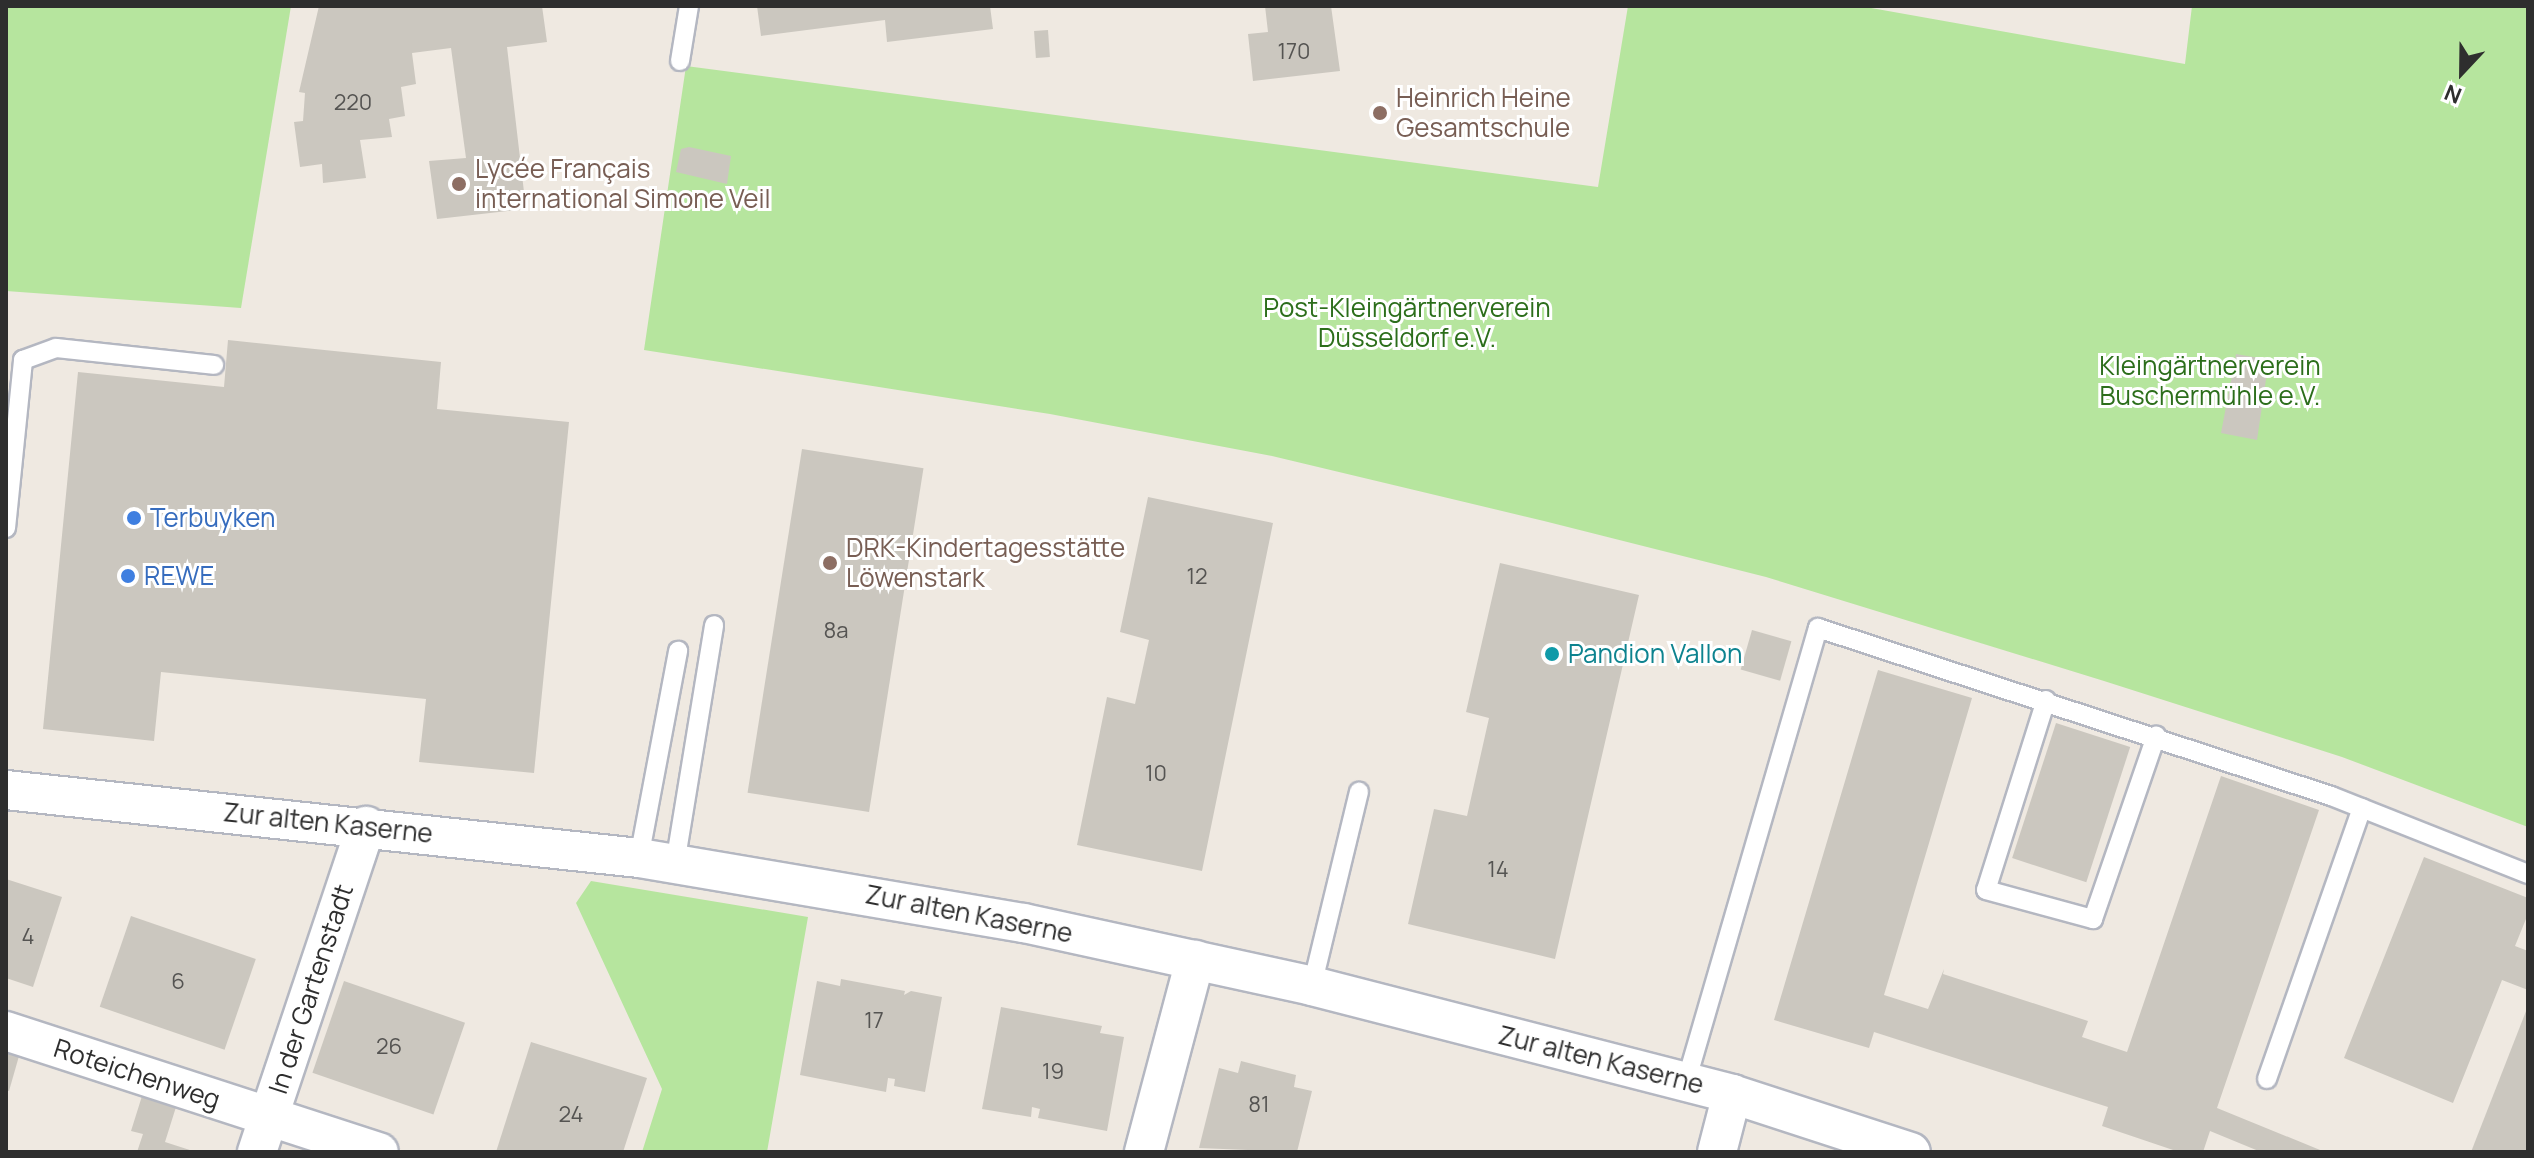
<!DOCTYPE html>
<meta charset="utf-8">
<style>
body{margin:0}
#map{position:relative;width:2534px;height:1158px;overflow:hidden;background:#efe9e1;font-family:Manrope,sans-serif}
div>[style]{position:absolute}
.green>*{inset:0;background:#b6e59e}
.building>*{inset:0;background:#cbc7bf;transform-origin:0 0}
.roads{filter:drop-shadow(2px 0 #b4b7c1) drop-shadow(-2px 0 #b4b7c1) drop-shadow(0 2px #b4b7c1) drop-shadow(0 -2px #b4b7c1)}
.service>*{height:18px;margin:-9px;padding:0 9px;transform-origin:9px;border-radius:9px;background:#fff}
.minor>*{height:38px;margin:-19px;padding:0 19px;transform-origin:19px;border-radius:19px;background:#fff}
.dots>*{width:22px;height:22px;translate:-50% -50%;box-sizing:border-box;border:4px solid #fff;border-radius:50%}
span{translate:-50% -50%;white-space:nowrap;text-align:center;line-height:1.15;-webkit-text-stroke:6px #fff;paint-order:stroke}
.number-label{font-size:22px;color:#555452}
.number-label span{-webkit-text-stroke-width:0}
.education-label{font-size:26px;color:#785e54}
.left{translate:0 -50%;text-align:left}
.park-label{font-size:26px;color:#2c6e1b}
.shop-label{font-size:26px;color:#366cbe}
.culture-label{font-size:26px;color:#0d838f}
.street-label{font-size:26px;color:#2e2e2e}
.frame{position:absolute;inset:0;border:8px solid #2e2e2e;pointer-events:none}
.north{position:absolute;left:2422px;top:32px;width:80px;height:80px;-webkit-text-stroke:6px #fff;paint-order:stroke;rotate:202deg;font-size:22px;font-weight:700;line-height:32px;text-align:center;color:#2e2e2e}
.north::after{content:'';display:block;margin:auto;width:28px;height:36px;background:#2e2e2e;clip-path:polygon(50% 0,100% 100%,50% 72%,0 100%)}
</style>
<div id="map">
<div class="green">
<div style="clip-path:polygon(6px 6px,291px 6px,241px 308px,6px 291px)"></div>
<div style="clip-path:polygon(1628px 6px,1860px 6px,2185px 64px,2192px 6px,2528px 6px,2528px 827px,2342px 757px,2104px 681px,1766px 577px,1544px 521px,1272px 456px,1050px 414px,644px 350px,686px 66px,1598px 187px)"></div>
<div style="clip-path:polygon(591px 881px,808px 917px,767px 1152px,642px 1152px,662px 1089px,576px 903px)"></div>
</div>
<div class="building">
<div style="clip-path:polygon(319px 6px,542px 6px,547px 42px,507px 47px,526px 209px,437px 219px,429px 161px,466px 158px,451px 48px,412px 53px,416px 84px,401px 87px,405px 116px,389px 119px,392px 137px,360px 140px,366px 178px,323px 183px,322px 164px,300px 167px,294px 122px,303px 121px,305px 93px,299px 92px)"></div>
<div style="clip-path:polygon(757px 6px,990px 6px,993px 29px,887px 42px,885px 20px,761px 36px)"></div>
<div style="clip-path:polygon(1265px 6px,1331px 6px,1340px 71px,1253px 81px,1248px 34px,1268px 32px)"></div>
<div style="left:1048px;top:30px;width:27px;height:14px;rotate:86deg"></div>
<div style="clip-path:polygon(689px 147px,731px 156px,727px 184px,676px 172px,681px 149px)"></div>
<div style="clip-path:polygon(228px 340px,441px 362px,437px 409px,569px 422px,534px 773px,419px 762px,426px 699px,161px 672px,154px 741px,43px 729px,78px 372px,224px 387px)"></div>
<div style="clip-path:polygon(2236px 354px,2259px 358px,2259px 365px,2268px 366px,2257px 440px,2221px 433px)"></div>
<div style="left:802px;top:449px;width:123px;height:348px;rotate:9deg"></div>
<div style="clip-path:polygon(1148px 497px,1273px 523px,1202px 871px,1077px 845px,1107px 697px,1135px 704px,1149px 640px,1120px 632px)"></div>
<div style="clip-path:polygon(1500px 563px,1639px 595px,1555px 959px,1408px 924px,1434px 809px,1467px 816px,1489px 718px,1466px 712px)"></div>
<div style="left:1752px;top:630px;width:41px;height:41px;rotate:16deg"></div>
<div style="clip-path:polygon(1878px 670px,1972px 698px,1884px 995px,1928px 1009px,1944px 969px,1943px 974px,2088px 1021px,2082px 1037px,2127px 1052px,2221px 776px,2319px 810px,2217px 1108px,2325px 1152px,2261px 1152px,2210px 1131px,2203px 1152px,2179px 1152px,2102px 1126px,2108px 1107px,1874px 1032px,1869px 1048px,1774px 1020px)"></div>
<div style="left:2056px;top:723px;width:78px;height:142px;rotate:18deg"></div>
<div style="clip-path:polygon(2424px 857px,2528px 898px,2528px 914px,2515px 946px,2528px 951px,2528px 990px,2502px 980px,2453px 1103px,2344px 1058px)"></div>
<div style="clip-path:polygon(6px 879px,62px 897px,33px 987px,6px 978px)"></div>
<div style="left:131px;top:916px;width:132px;height:96px;rotate:19deg"></div>
<div style="clip-path:polygon(841px 979px,905px 991px,904px 995px,911px 991px,942px 997px,925px 1092px,894px 1086px,895px 1079px,888px 1078px,886px 1092px,800px 1075px,817px 981px,840px 986px)"></div>
<div style="left:344px;top:981px;width:128px;height:97px;rotate:19deg"></div>
<div style="clip-path:polygon(2528px 1006px,2528px 1152px,2471px 1152px)"></div>
<div style="clip-path:polygon(1001px 1007px,1102px 1026px,1100px 1033px,1124px 1037px,1107px 1131px,1038px 1118px,1040px 1109px,1032px 1107px,1031px 1117px,982px 1109px)"></div>
<div style="clip-path:polygon(531px 1042px,647px 1078px,623px 1152px,496px 1152px)"></div>
<div style="clip-path:polygon(6px 1053px,19px 1056px,9px 1091px,6px 1090px)"></div>
<div style="clip-path:polygon(1241px 1061px,1296px 1075px,1294px 1087px,1312px 1091px,1297px 1152px,1199px 1148px,1219px 1068px,1238px 1073px)"></div>
<div style="clip-path:polygon(142px 1096px,176px 1107px,165px 1142px,196px 1152px,137px 1152px,143px 1134px,131px 1131px)"></div>
</div>
<div class="roads">
<div class="service">
<div style="left:680px;top:61px;width:56px;rotate:-80.7deg"></div>
<div style="left:6px;top:528px;width:169px;rotate:-84.2deg"></div>
<div style="left:23px;top:360px;width:35px;rotate:-20deg"></div>
<div style="left:56px;top:348px;width:159px;rotate:6.1deg"></div>
<div style="left:2046px;top:700px;width:199px;rotate:107.5deg"></div>
<div style="left:1986px;top:890px;width:111px;rotate:15.2deg"></div>
<div style="left:2093px;top:919px;width:194px;rotate:-71deg"></div>
<div style="left:639px;top:858px;width:211px;rotate:-79.3deg"></div>
<div style="left:675px;top:864px;width:242px;rotate:-80.7deg"></div>
<div style="left:1312px;top:986px;width:200px;rotate:-76.4deg"></div>
<div style="left:2267px;top:1079px;width:287px;rotate:-70.7deg"></div>
<div style="left:1686px;top:1082px;width:473px;rotate:-73.8deg"></div>
<div style="left:1818px;top:628px;width:540px;rotate:18.13deg"></div>
<div style="left:2331px;top:796px;width:212px;rotate:21.6deg"></div>
</div>
<div class="minor">
<div style="left:6px;top:790px;width:637px;rotate:6.13deg"></div>
<div style="left:639px;top:858px;width:390px;rotate:9.6deg"></div>
<div style="left:1024px;top:923px;width:295px;rotate:12.3deg"></div>
<div style="left:1312px;top:986px;width:434px;rotate:14.4deg"></div>
<div style="left:1732px;top:1094px;width:188px;rotate:18deg"></div>
<div style="left:6px;top:1031px;width:392px;rotate:18deg"></div>
<div style="left:257px;top:1152px;width:344px;rotate:-71.5deg"></div>
<div style="left:1144px;top:1152px;width:199px;rotate:-75.1deg"></div>
<div style="left:1717px;top:1152px;width:60px;rotate:-75.5deg"></div>
</div>
</div>
<div class="dots">
<div style="left:1380px;top:113px;background:#8d6e63"></div>
<div style="left:459px;top:184px;background:#8d6e63"></div>
<div style="left:134px;top:518px;background:#3f7fe0"></div>
<div style="left:830px;top:563px;background:#8d6e63"></div>
<div style="left:128px;top:576px;background:#3f7fe0"></div>
<div style="left:1552px;top:654px;background:#0f9aa8"></div>
</div>
<div class="number-label">
<span style="left:1294px;top:52px">170</span>
<span style="left:353px;top:103px">220</span>
<span style="left:1197px;top:577px">12</span>
<span style="left:836px;top:631px">8a</span>
<span style="left:1156px;top:774px">10</span>
<span style="left:1498px;top:870px">14</span>
<span style="left:28px;top:937px">4</span>
<span style="left:178px;top:982px">6</span>
<span style="left:874px;top:1021px">17</span>
<span style="left:389px;top:1047px">26</span>
<span style="left:1053px;top:1072px">19</span>
<span style="left:1259px;top:1105px">81</span>
<span style="left:571px;top:1115px">24</span>
</div>
<div class="education-label">
<span class="left" style="left:1396px;top:113px">Heinrich Heine<br>Gesamtschule</span>
<span class="left" style="left:475px;top:184px">Lycée Français<br>international Simone Veil</span>
<span class="left" style="left:846px;top:563px">DRK-Kindertagesstätte<br>Löwenstark</span>
</div>
<div class="park-label">
<span style="left:1407px;top:323px">Post-Kleingärtnerverein<br>Düsseldorf e.V.</span>
<span style="left:2210px;top:381px">Kleingärtnerverein<br>Buschermühle e.V.</span>
</div>
<div class="shop-label">
<span class="left" style="left:150px;top:518px">Terbuyken</span>
<span class="left" style="left:144px;top:576px">REWE</span>
</div>
<div class="culture-label">
<span class="left" style="left:1568px;top:654px">Pandion Vallon</span>
</div>
<div class="street-label">
<span style="left:328px;top:823px;rotate:6deg">Zur alten Kaserne</span>
<span style="left:969px;top:914px;rotate:11deg">Zur alten Kaserne</span>
<span style="left:311px;top:989px;rotate:-72deg">In der Gartenstadt</span>
<span style="left:1601px;top:1060px;rotate:14deg">Zur alten Kaserne</span>
<span style="left:137px;top:1074px;rotate:18deg">Roteichenweg</span>
</div>
<div class="frame"></div>
<div class="north">N</div>
</div>
